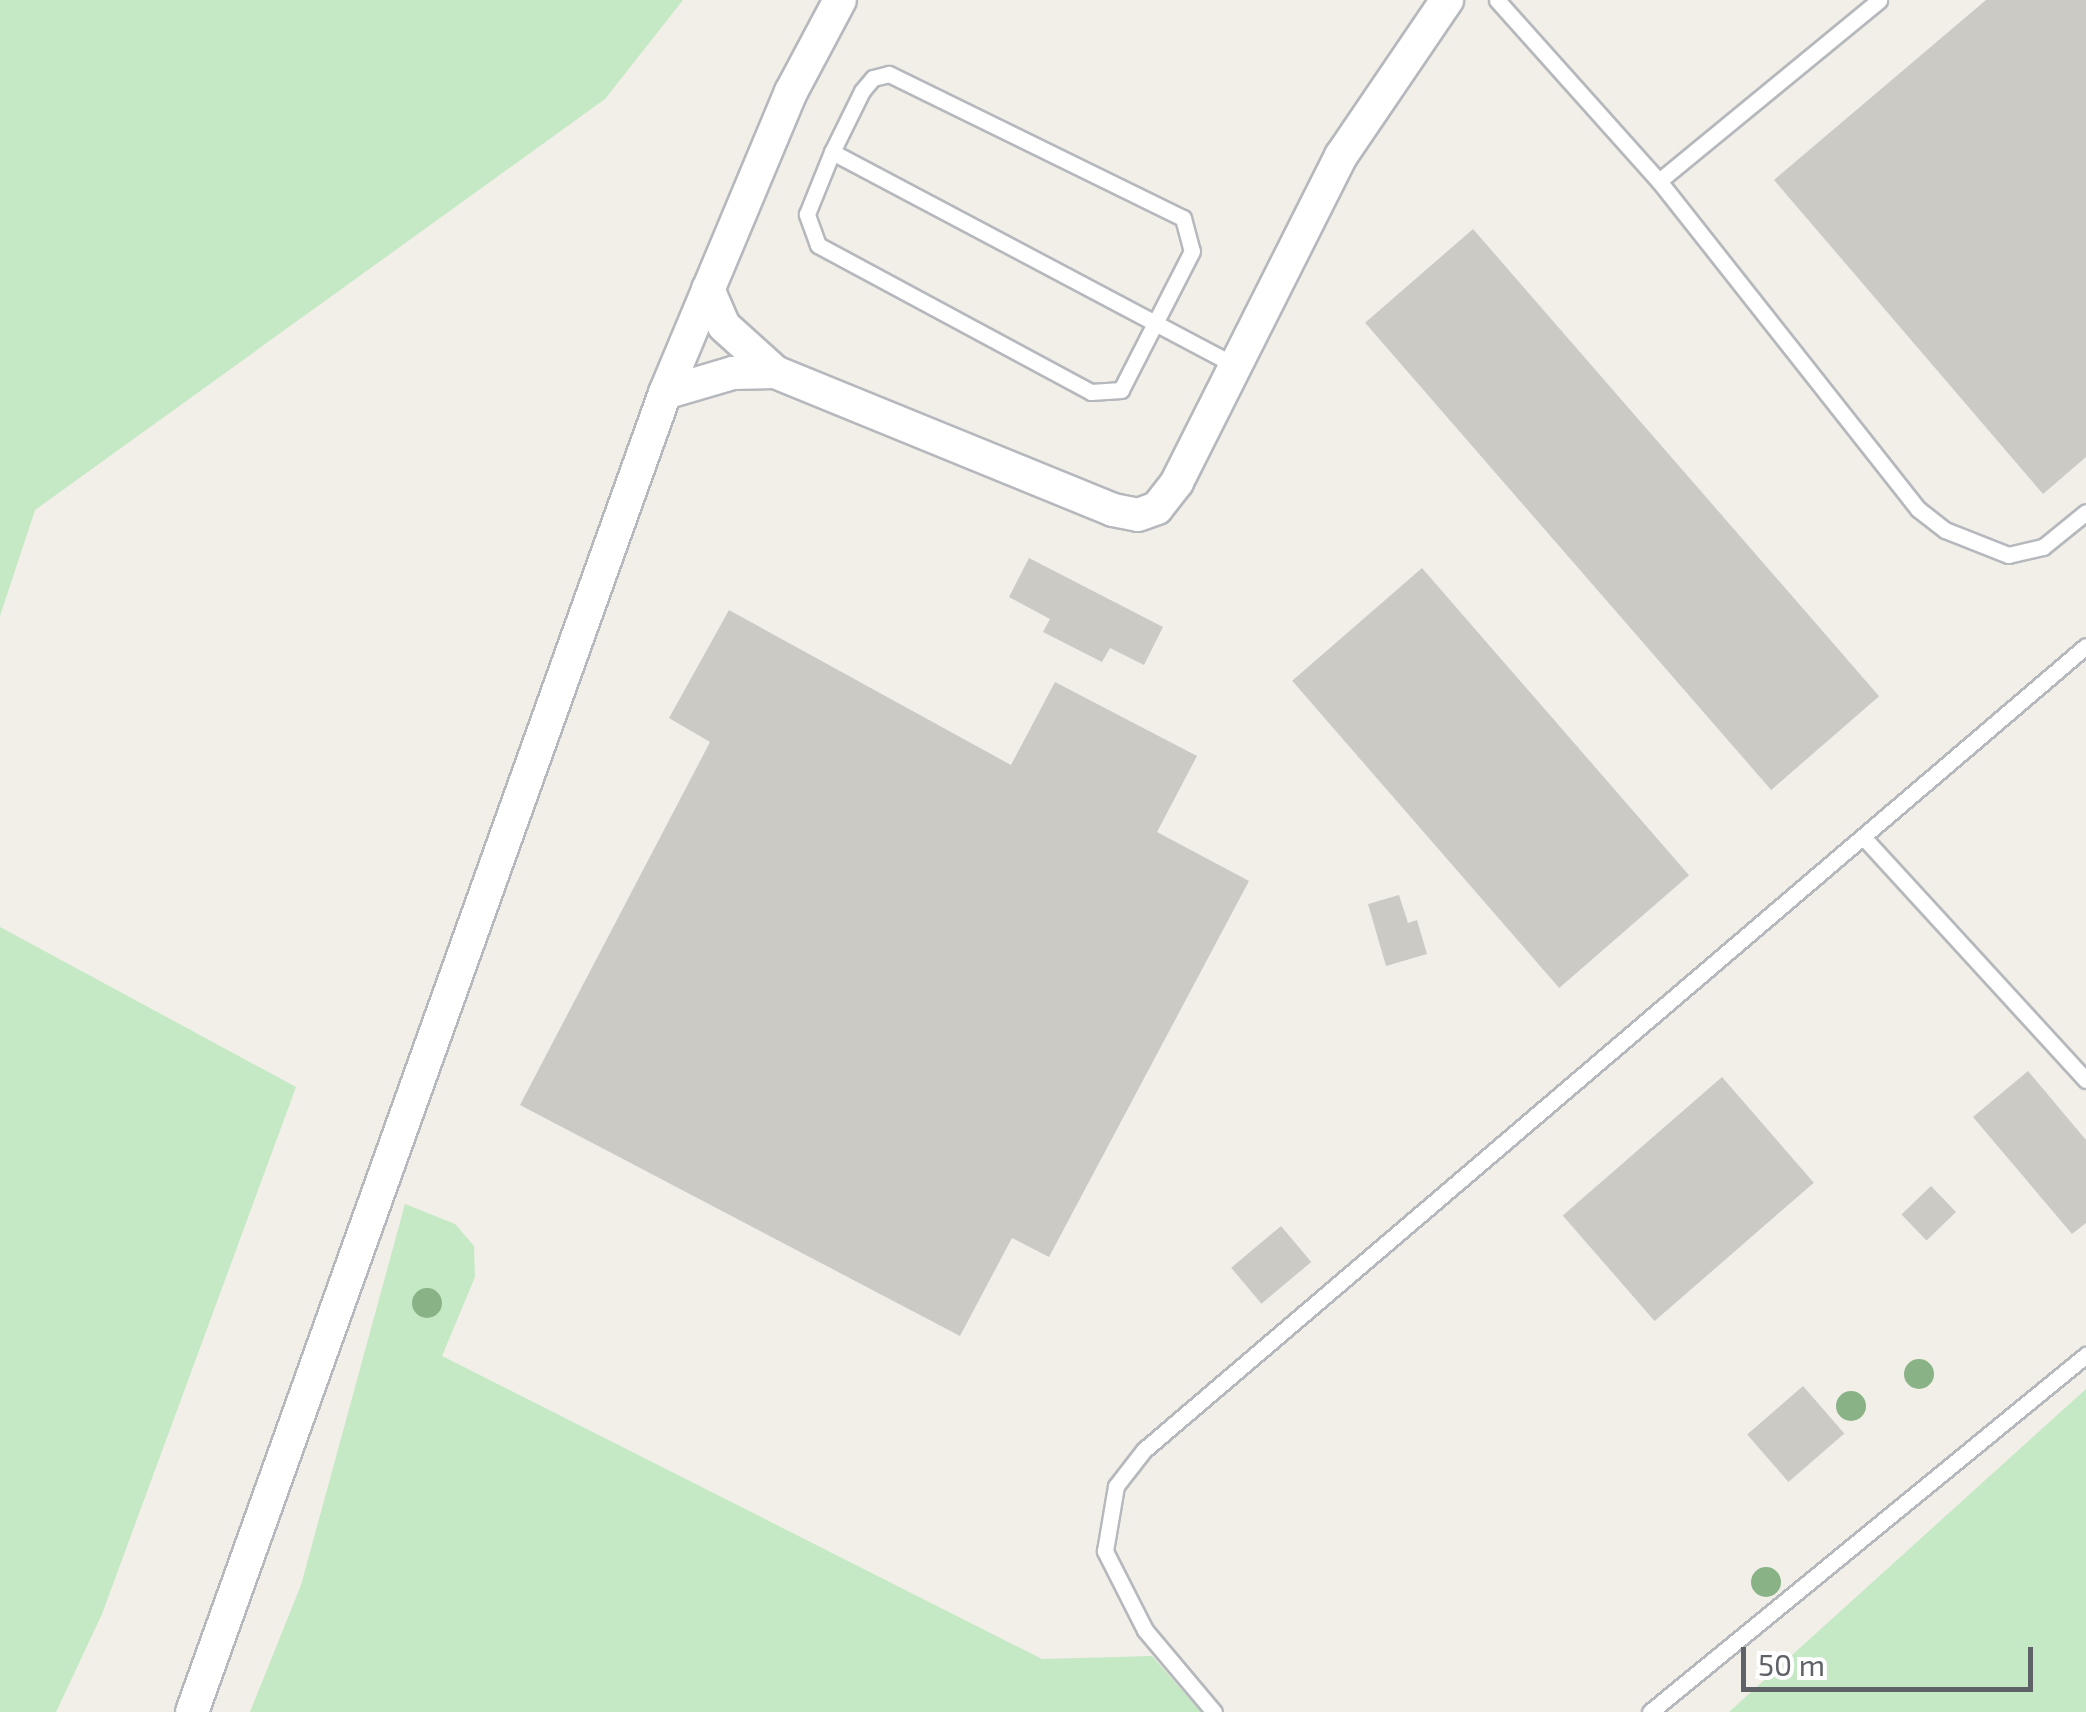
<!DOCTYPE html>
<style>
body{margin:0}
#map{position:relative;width:2086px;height:1712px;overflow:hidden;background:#f1efe8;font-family:"Exo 2",sans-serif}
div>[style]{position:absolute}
.green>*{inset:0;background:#c5e8c5}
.building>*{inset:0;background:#cccac5;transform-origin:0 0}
.roads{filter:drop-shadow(2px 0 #b5b8bc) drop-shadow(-2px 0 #b5b8bc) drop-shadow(0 2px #b5b8bc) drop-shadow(0 -2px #b5b8bc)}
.service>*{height:15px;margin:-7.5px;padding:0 7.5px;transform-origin:7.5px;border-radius:7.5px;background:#fff}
.minor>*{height:32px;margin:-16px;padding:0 16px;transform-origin:16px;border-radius:16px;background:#fff}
.trees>*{width:30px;height:30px;margin:-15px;border-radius:50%;background:#89b387}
span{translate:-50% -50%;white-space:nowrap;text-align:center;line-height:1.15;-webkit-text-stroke:8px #fff;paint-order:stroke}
.scale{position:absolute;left:1741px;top:1647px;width:292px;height:45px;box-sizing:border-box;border:5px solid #5f6368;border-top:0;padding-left:12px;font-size:30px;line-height:35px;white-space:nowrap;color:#5f6368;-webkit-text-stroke:8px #fff;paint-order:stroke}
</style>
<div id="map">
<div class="green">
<div style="clip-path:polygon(0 0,683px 0,605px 99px,35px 510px,0 616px)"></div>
<div style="clip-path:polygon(0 927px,296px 1087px,102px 1614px,56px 1712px,0 1712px)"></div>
<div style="clip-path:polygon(405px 1204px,455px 1224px,474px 1246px,475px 1277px,442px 1356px,1042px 1659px,1152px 1656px,1201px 1712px,250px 1712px,301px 1585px)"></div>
<div style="clip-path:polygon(2086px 1389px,2086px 1712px,1729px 1712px)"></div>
</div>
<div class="building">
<div style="clip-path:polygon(1986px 0,2086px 0,2086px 457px,2043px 494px,1774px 180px)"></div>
<div style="left:1473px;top:229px;width:619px;height:143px;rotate:49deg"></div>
<div style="clip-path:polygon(1029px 558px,1163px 627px,1144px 665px,1110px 648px,1102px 662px,1043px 632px,1050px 619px,1009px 597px)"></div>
<div style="left:1422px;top:568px;width:407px;height:172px;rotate:49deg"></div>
<div style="clip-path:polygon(729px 610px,1011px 765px,1055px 682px,1197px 756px,1157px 832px,1249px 881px,1049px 1257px,1012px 1238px,960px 1336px,520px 1105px,710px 742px,669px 718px)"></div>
<div style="clip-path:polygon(1399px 895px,1408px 923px,1417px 920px,1427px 954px,1386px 966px,1368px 904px)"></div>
<div style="clip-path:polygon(2028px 1071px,2086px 1140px,2086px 1223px,2072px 1234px,1973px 1117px)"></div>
<div style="left:1722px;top:1077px;width:140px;height:211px;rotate:49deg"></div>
<div style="left:1931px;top:1186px;width:36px;height:41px;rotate:46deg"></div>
<div style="left:1281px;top:1226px;width:47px;height:65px;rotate:50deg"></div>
<div style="left:1803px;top:1386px;width:63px;height:74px;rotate:49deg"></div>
</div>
<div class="roads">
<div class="service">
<div style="left:1497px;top:0;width:243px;rotate:48.2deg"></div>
<div style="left:1659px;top:181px;width:418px;rotate:51.7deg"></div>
<div style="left:1918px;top:509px;width:34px;rotate:38deg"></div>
<div style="left:1945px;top:530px;width:68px;rotate:21.6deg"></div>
<div style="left:2008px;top:555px;width:36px;rotate:-13deg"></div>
<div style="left:2043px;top:547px;width:55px;rotate:-39.1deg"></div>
<div style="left:889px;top:74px;width:327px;rotate:26.1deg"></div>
<div style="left:1183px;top:218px;width:34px;rotate:75deg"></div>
<div style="left:1192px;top:251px;width:156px;rotate:117.1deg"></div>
<div style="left:1121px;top:390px;width:30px;rotate:176deg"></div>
<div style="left:1091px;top:392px;width:310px;rotate:-151.7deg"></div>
<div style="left:818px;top:245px;width:33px;rotate:-110deg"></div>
<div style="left:807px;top:214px;width:67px;rotate:-68deg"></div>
<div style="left:832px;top:152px;width:68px;rotate:-63.8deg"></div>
<div style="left:862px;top:91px;width:17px;rotate:-50deg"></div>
<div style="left:873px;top:78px;width:16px;rotate:-14deg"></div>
<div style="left:832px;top:152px;width:455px;rotate:27.9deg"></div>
<div style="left:1659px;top:181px;width:285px;rotate:-39.4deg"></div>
<div style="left:1865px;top:839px;width:327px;rotate:47.5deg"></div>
<div style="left:1214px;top:1712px;width:107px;rotate:-130.1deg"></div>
<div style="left:1145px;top:1630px;width:89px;rotate:-116.9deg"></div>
<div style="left:1105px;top:1551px;width:66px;rotate:-80.4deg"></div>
<div style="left:1116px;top:1486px;width:46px;rotate:-52.1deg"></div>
<div style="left:1144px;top:1450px;width:1238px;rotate:-40.48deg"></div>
<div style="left:1650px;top:1712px;width:564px;rotate:-39.31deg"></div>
</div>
<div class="minor">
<div style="left:708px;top:289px;width:40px;rotate:66.6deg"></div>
<div style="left:724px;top:326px;width:69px;rotate:42deg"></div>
<div style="left:775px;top:372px;width:365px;rotate:22.2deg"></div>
<div style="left:1113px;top:510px;width:25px;rotate:11deg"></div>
<div style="left:1138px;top:515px;width:20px;rotate:-20deg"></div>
<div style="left:1157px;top:508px;width:33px;rotate:-52deg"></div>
<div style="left:1177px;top:482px;width:365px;rotate:-63.3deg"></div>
<div style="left:1341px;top:156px;width:189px;rotate:-55.8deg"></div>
<div style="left:665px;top:393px;width:71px;rotate:-16.4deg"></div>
<div style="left:733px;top:373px;width:42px;rotate:-1.4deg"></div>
<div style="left:192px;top:1712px;width:1401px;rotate:-70.27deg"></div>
<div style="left:665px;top:393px;width:326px;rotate:-67.3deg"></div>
<div style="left:791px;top:92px;width:104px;rotate:-62deg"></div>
</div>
</div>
<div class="trees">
<div style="left:427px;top:1303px"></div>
<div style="left:1919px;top:1374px"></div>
<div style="left:1851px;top:1406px"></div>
<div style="left:1766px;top:1582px"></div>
</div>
<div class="scale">50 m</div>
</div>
